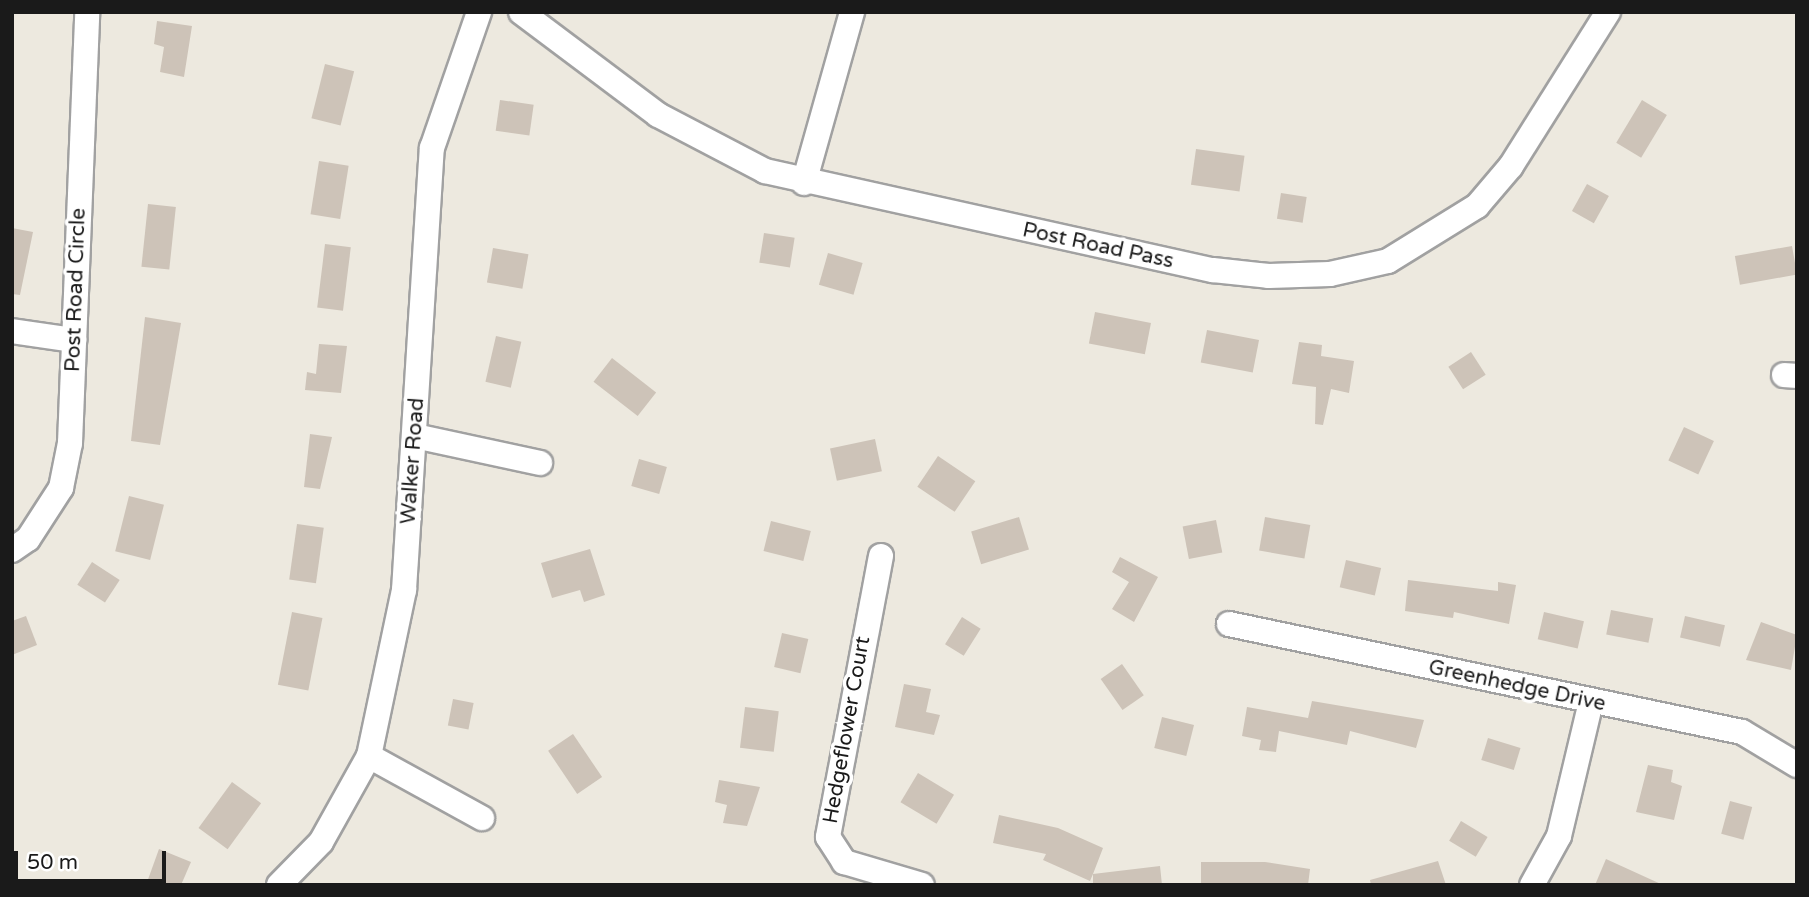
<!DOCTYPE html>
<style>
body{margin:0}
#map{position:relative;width:1809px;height:897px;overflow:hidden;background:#ede9df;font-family:"Varela Round",sans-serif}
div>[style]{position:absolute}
.building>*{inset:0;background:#cdc3b8;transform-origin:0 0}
.roads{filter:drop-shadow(2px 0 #a1a1a1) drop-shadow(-2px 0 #a1a1a1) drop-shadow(0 2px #a1a1a1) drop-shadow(0 -2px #a1a1a1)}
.street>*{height:24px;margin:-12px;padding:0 12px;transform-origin:12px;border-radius:12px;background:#fff}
span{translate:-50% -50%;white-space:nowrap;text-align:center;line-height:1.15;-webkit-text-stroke:7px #fff;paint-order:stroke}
.street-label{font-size:21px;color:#1a1a1a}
.frame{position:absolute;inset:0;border:14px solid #1a1a1a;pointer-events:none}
.scale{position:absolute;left:14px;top:851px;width:152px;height:32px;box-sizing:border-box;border:4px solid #1a1a1a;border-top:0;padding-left:9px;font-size:21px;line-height:24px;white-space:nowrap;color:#1a1a1a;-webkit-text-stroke:5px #fff;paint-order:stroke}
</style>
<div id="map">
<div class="building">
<div style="clip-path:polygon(157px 21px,192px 26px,184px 77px,160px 72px,164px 47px,154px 44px)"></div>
<div style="left:325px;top:64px;width:30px;height:56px;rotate:14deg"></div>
<div style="left:500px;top:100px;width:34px;height:31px;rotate:8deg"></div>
<div style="left:1642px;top:100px;width:29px;height:50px;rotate:31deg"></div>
<div style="left:1196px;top:149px;width:49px;height:36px;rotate:8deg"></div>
<div style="left:319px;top:161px;width:30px;height:54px;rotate:9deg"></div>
<div style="left:1587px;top:184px;width:25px;height:31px;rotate:29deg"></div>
<div style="left:1281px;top:193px;width:26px;height:26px;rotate:9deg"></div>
<div style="left:148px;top:204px;width:28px;height:63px;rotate:6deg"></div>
<div style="clip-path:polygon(12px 228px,33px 232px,20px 295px,12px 294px)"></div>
<div style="left:764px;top:233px;width:31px;height:30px;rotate:9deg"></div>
<div style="left:325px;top:244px;width:26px;height:64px;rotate:7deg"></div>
<div style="left:1792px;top:246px;width:29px;height:58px;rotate:80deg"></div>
<div style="left:493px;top:248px;width:36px;height:35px;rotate:10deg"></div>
<div style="left:828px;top:253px;width:36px;height:33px;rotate:16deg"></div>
<div style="left:1095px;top:312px;width:57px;height:32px;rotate:11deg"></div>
<div style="clip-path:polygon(145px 317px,181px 323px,160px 445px,131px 441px)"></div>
<div style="left:1207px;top:330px;width:53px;height:33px;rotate:11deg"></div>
<div style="left:496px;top:336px;width:26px;height:47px;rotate:13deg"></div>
<div style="clip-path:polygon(1299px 342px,1322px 345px,1321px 356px,1354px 361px,1349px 393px,1331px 389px,1323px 425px,1315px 424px,1316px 387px,1292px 384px)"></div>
<div style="clip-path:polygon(319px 344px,347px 346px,341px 393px,305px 390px,307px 372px,316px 374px)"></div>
<div style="left:1471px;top:352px;width:27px;height:27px;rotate:57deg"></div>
<div style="left:612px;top:358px;width:56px;height:30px;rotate:38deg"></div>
<div style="left:1684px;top:427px;width:33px;height:37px;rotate:25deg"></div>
<div style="clip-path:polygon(310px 434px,332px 437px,320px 489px,304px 487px)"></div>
<div style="left:875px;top:439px;width:33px;height:46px;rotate:78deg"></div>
<div style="left:938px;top:456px;width:45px;height:37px;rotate:34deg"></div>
<div style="left:639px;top:459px;width:29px;height:28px;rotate:16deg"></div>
<div style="left:129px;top:496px;width:36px;height:57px;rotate:14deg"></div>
<div style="left:1019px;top:517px;width:34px;height:50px;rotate:73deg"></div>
<div style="left:1265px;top:517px;width:46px;height:34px;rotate:10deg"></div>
<div style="left:1216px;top:520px;width:33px;height:34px;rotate:79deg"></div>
<div style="left:771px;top:521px;width:41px;height:31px;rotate:14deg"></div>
<div style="left:297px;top:524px;width:27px;height:56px;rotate:8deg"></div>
<div style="clip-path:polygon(590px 549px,605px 595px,584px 602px,580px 590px,552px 598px,541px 563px)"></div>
<div style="clip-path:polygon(1120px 557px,1158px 577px,1134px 622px,1112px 609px,1129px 582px,1112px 572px)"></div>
<div style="left:1346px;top:560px;width:36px;height:28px;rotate:13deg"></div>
<div style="left:92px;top:562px;width:33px;height:27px;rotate:33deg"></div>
<div style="clip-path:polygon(1408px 580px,1498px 591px,1498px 582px,1516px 585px,1509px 624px,1454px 612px,1453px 618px,1405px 611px)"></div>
<div style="left:1611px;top:610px;width:43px;height:25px;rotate:11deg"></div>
<div style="left:292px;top:612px;width:31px;height:74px;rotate:11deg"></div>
<div style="left:1544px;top:612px;width:41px;height:28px;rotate:13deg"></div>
<div style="clip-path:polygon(26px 616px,37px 645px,12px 655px,12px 621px)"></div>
<div style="left:1685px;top:616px;width:41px;height:22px;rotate:13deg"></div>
<div style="left:962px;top:617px;width:22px;height:32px;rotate:32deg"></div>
<div style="clip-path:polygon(1761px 622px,1797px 635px,1791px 670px,1746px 660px)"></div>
<div style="left:782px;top:633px;width:27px;height:35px;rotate:13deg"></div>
<div style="left:1122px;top:664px;width:38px;height:26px;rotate:55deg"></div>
<div style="clip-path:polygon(904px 684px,931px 689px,926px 712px,940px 715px,934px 735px,895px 727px)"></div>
<div style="left:453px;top:699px;width:21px;height:27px;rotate:11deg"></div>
<div style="clip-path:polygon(1312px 701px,1424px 720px,1416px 748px,1350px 731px,1347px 745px,1279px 731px,1276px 752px,1259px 750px,1261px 740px,1242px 736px,1247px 707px,1308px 718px)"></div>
<div style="left:745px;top:707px;width:34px;height:41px;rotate:7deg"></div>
<div style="left:1162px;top:717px;width:33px;height:32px;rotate:14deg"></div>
<div style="left:573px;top:734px;width:52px;height:30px;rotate:56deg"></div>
<div style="left:1488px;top:738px;width:34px;height:23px;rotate:17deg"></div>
<div style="clip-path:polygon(1648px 765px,1673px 770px,1671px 782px,1682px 786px,1674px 820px,1636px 812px)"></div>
<div style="left:918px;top:773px;width:42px;height:34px;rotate:31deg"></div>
<div style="clip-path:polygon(719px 780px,760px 787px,747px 826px,723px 823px,727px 805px,715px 802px)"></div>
<div style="left:232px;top:782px;width:36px;height:57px;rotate:36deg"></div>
<div style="left:1730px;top:801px;width:23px;height:34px;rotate:15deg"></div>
<div style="clip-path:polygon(999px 815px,1058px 828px,1103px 848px,1093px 874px,1160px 866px,1162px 885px,1093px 885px,1093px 874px,1090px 881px,1043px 860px,1046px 854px,993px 843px)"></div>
<div style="left:1461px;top:821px;width:31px;height:23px;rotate:31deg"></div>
<div style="clip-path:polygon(159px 849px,191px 862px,181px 885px,146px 885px)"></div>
<div style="clip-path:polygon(1606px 859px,1663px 885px,1595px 885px)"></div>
<div style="clip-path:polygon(1438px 861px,1446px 885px,1371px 885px,1370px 880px)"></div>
<div style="clip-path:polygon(1201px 862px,1265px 862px,1310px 869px,1308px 885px,1201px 885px)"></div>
</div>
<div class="roads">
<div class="street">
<div style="left:521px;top:12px;width:171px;rotate:36.9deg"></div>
<div style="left:658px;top:115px;width:121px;rotate:27.6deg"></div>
<div style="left:765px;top:171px;width:459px;rotate:12.5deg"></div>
<div style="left:1213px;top:270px;width:56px;rotate:6.1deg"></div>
<div style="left:1269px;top:276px;width:61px;rotate:-1.9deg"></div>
<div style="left:1330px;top:274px;width:59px;rotate:-12.6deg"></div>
<div style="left:1388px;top:261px;width:105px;rotate:-31.7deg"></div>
<div style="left:1477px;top:206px;width:52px;rotate:-49.6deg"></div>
<div style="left:1511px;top:166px;width:182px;rotate:-57.8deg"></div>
<div style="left:804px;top:183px;width:178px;rotate:-74.3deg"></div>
<div style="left:12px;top:331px;width:63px;rotate:8.3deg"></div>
<div style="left:1784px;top:375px;width:13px;rotate:4deg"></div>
<div style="left:415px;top:436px;width:128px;rotate:12.2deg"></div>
<div style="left:12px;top:550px;width:19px;rotate:-35deg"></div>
<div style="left:28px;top:539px;width:61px;rotate:-57.1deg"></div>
<div style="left:61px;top:488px;width:46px;rotate:-78.7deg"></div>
<div style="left:70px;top:443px;width:431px;rotate:-87.7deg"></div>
<div style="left:881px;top:556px;width:286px;rotate:100.7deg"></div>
<div style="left:828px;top:837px;width:30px;rotate:57deg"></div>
<div style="left:844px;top:862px;width:81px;rotate:16.4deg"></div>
<div style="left:1229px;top:624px;width:524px;rotate:11.89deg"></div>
<div style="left:1742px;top:732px;width:64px;rotate:31deg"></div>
<div style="left:369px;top:756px;width:129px;rotate:28.8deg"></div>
<div style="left:279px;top:885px;width:60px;rotate:-45.7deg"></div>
<div style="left:321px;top:842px;width:98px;rotate:-60.8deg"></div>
<div style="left:369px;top:756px;width:170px;rotate:-78.1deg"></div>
<div style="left:404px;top:590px;width:443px;rotate:-86.4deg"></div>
<div style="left:432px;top:148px;width:144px;rotate:-70.9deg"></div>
<div style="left:1532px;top:885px;width:56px;rotate:-61.1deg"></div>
<div style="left:1559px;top:836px;width:138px;rotate:-76.6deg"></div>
</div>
</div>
<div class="street-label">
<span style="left:1098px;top:246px;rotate:12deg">Post Road Pass</span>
<span style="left:76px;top:290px;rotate:-88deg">Post Road Circle</span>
<span style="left:413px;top:461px;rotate:-86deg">Walker Road</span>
<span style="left:1517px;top:686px;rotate:12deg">Greenhedge Drive</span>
<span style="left:847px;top:730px;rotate:-80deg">Hedgeflower Court</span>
</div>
<div class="frame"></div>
<div class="scale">50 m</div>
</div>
